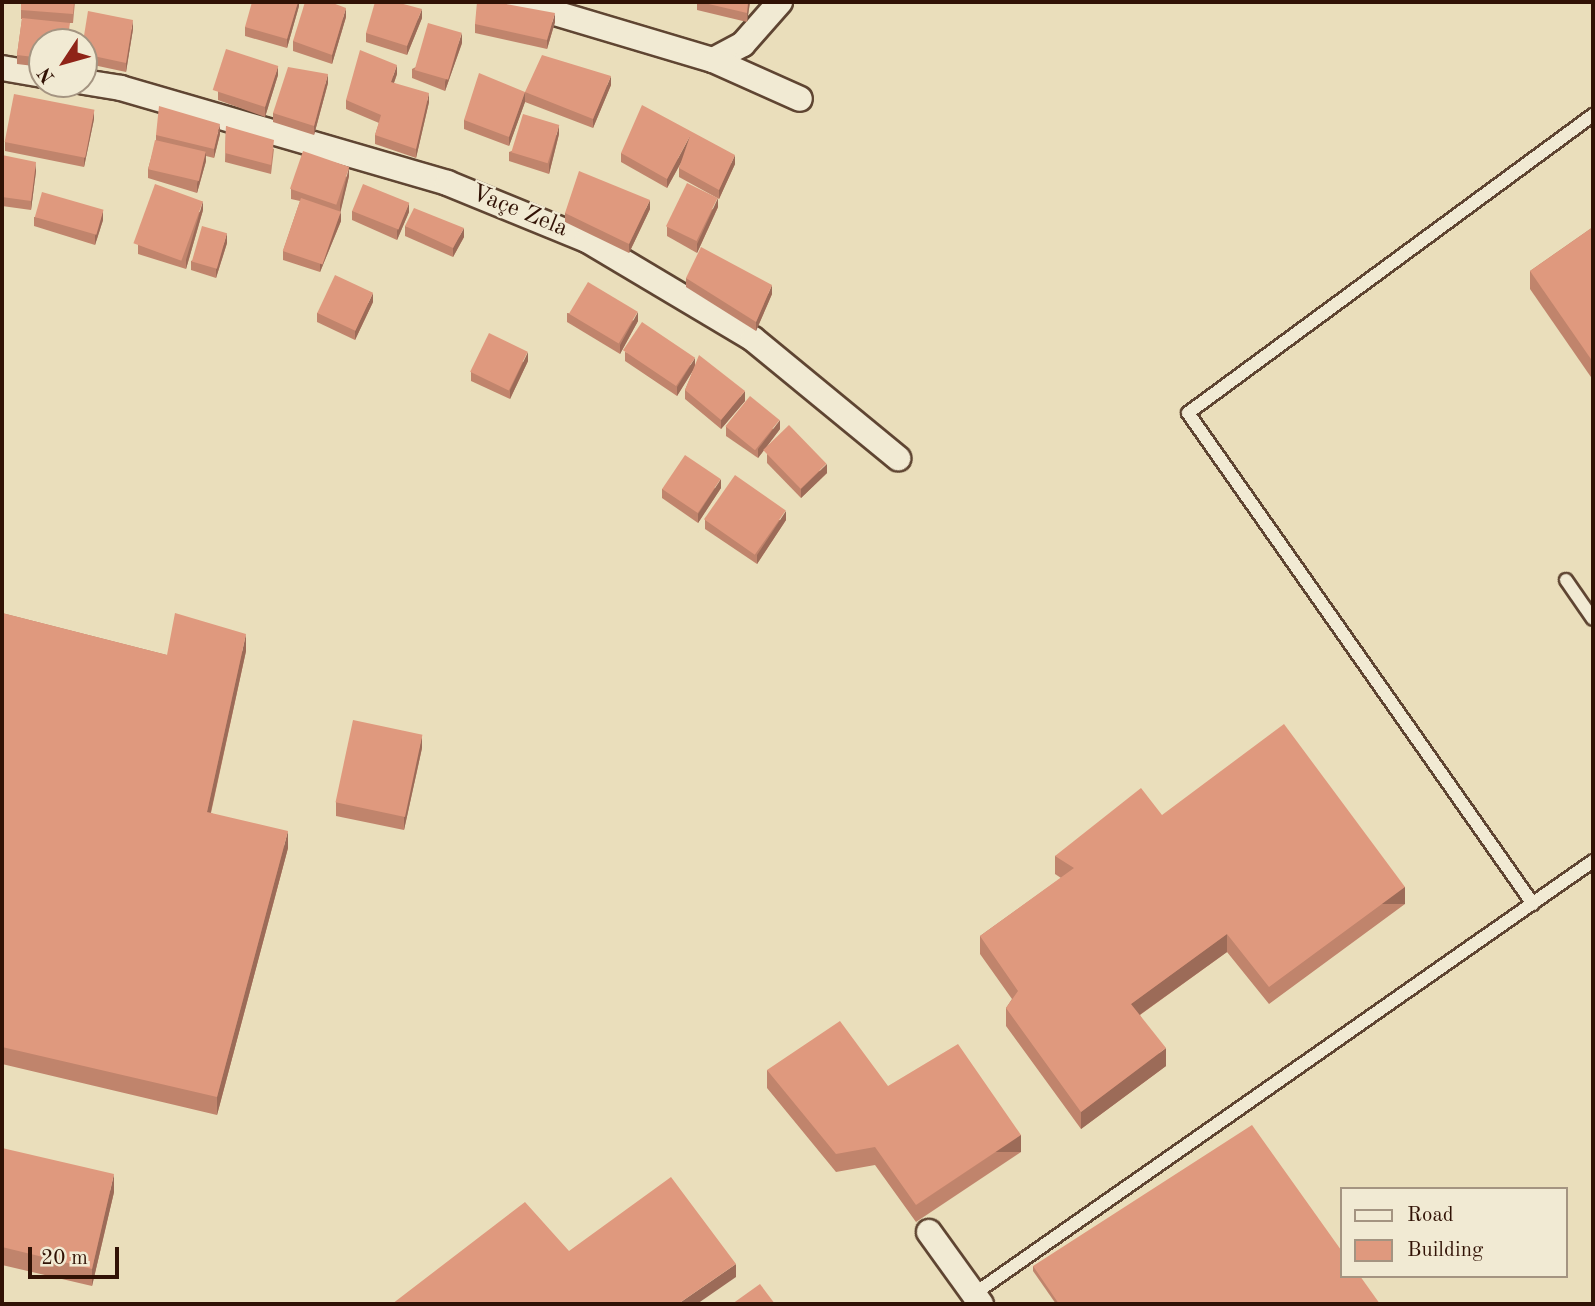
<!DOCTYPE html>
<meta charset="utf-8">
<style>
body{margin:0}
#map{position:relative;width:1595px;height:1306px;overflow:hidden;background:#eadebb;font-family:"Old Standard TT",serif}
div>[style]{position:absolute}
.roads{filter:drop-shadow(2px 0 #5f4532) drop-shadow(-2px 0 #5f4532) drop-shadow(0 2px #5f4532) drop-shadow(0 -2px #5f4532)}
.service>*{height:12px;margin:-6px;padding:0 6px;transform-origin:6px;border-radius:6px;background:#f1ead3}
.minor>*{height:24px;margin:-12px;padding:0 12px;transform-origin:12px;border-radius:12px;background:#f1ead3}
.wall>*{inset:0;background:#c0846c}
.shaded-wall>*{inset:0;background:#9c6b58;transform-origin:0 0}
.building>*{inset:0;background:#df997e;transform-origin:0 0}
span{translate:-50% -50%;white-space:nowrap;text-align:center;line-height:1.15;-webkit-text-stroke:5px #f1ead3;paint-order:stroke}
.street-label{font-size:24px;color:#311205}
.frame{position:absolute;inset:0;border:4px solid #311205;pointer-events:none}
.legend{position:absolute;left:1340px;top:1187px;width:228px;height:91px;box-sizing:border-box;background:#f1ead3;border:2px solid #a49481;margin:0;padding:9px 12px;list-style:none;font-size:21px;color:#311205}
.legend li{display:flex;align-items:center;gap:14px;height:35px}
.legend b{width:35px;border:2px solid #a49481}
.north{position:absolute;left:28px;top:28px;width:70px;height:70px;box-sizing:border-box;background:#f1ead3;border:2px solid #a49481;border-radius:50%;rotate:234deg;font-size:19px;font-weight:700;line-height:28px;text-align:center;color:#311205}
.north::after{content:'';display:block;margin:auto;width:24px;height:32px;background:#8f2418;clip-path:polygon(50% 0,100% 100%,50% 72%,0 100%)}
.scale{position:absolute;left:28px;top:1247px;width:91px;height:32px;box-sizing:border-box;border:4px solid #311205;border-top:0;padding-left:9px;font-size:21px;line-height:24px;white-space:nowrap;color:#311205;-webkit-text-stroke:5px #f1ead3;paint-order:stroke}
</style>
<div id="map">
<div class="roads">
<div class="service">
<div style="left:1566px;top:580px;width:47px;rotate:55.3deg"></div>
<div style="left:1533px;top:904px;width:600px;rotate:-125.09deg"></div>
<div style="left:1188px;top:413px;width:503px;rotate:-36.35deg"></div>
<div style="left:974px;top:1294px;width:755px;rotate:-34.97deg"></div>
</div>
<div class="minor">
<div style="left:518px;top:2px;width:203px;rotate:16.6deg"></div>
<div style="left:713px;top:60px;width:34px;rotate:-28deg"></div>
<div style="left:743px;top:44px;width:56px;rotate:-48.6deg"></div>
<div style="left:713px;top:60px;width:95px;rotate:24.1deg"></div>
<div style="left:2px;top:68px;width:41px;rotate:9.9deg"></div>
<div style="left:84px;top:82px;width:37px;rotate:9deg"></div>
<div style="left:121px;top:88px;width:340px;rotate:16.2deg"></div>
<div style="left:447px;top:183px;width:151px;rotate:22.2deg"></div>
<div style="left:587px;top:240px;width:193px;rotate:30.8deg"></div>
<div style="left:753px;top:339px;width:188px;rotate:39.4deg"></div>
<div style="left:929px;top:1232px;width:89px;rotate:54.2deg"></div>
</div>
</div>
<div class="wall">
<div style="clip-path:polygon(21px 2px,75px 2px,73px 23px,66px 23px,70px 32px,68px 42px,42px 42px,42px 67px,17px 64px,17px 55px,22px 19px,21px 19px)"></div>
<div style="clip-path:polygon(299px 2px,299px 6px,287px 48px,245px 36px,245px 27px)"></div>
<div style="clip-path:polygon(697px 2px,750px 2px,747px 22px,697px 10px)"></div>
<div style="clip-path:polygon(346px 17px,332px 64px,293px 51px,293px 41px)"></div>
<div style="clip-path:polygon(422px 18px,407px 55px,366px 42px,366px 33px)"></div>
<div style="clip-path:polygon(555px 22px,547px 49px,475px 33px,475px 24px)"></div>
<div style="clip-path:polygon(133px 29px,126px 72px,84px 63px,84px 42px)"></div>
<div style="clip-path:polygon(462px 43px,445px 91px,412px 78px,412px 69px)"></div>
<div style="clip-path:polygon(397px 74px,394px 83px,429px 102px,416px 158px,375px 144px,375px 135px,379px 123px,346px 109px,346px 100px)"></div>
<div style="clip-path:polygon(278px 75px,265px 117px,218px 100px,218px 91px)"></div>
<div style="clip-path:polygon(328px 83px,314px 135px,273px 122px,273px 113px)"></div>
<div style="clip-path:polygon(611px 85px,593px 128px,525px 102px,509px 146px,464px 129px,464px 120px,525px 92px)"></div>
<div style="clip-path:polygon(94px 119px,84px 167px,5px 151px,5px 142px)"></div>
<div style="clip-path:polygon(226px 126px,274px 149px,271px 174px,225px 162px)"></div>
<div style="clip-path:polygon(220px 134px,214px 158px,206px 156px,206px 161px,197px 193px,148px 178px,148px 169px,156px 141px,156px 135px)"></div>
<div style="clip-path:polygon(559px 134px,549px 174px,509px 161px,509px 152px)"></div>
<div style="clip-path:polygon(621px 153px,735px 164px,719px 199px,679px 177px,679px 168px,682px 161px,667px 188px,621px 162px)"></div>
<div style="clip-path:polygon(2px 155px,36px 171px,31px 210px,2px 206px)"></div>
<div style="clip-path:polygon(349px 176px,340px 212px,341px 221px,320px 272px,283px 260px,283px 251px,300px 201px,291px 199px,291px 189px)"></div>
<div style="clip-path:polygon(718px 207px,697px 253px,667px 236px,667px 227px)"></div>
<div style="clip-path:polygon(650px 209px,629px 253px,565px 222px,565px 213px)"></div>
<div style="clip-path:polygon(203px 210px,186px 269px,138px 254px,138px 245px)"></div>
<div style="clip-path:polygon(352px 211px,409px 212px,397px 240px,352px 220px)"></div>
<div style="clip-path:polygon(34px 217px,103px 220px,95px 245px,34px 226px)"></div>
<div style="clip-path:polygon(405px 226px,464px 237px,453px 257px,405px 236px)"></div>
<div style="clip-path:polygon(1593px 227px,1593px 380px,1530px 289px,1530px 271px)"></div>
<div style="clip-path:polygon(227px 243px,216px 278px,191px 270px,191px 261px)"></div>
<div style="clip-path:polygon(686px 278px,772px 294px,756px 331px,686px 287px)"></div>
<div style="clip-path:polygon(373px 302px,355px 340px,317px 322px,317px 313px)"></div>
<div style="clip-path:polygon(567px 313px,638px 321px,620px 354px,567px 322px)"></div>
<div style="clip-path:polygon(625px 352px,695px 366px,745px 401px,721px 429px,685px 399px,685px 390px,694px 369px,677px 396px,625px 361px)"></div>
<div style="clip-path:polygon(528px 361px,510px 399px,471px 381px,471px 372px)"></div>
<div style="clip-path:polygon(726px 427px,780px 429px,758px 458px,726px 436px)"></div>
<div style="clip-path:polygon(767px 454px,827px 473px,801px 498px,767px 463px)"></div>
<div style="clip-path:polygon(721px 488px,698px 523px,662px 498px,662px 489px)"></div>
<div style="clip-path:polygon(705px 520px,786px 520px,757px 564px,705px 529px)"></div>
<div style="clip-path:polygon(2px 613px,167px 655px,246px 651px,211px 813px,288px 848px,217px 1115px,2px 1064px)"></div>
<div style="clip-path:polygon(422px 748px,404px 830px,336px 816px,336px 802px)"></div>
<div style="clip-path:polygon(1162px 815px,1405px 904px,1269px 1004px,1227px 952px,1140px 1015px,1166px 1066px,1081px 1129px,1006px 1026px,1006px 1008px,1012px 999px,980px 954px,980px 936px,1061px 878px,1055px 874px,1055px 856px)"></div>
<div style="clip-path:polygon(767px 1070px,888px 1086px,1021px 1152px,916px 1222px,875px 1165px,836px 1172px,767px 1088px)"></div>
<div style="clip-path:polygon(2px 1148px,114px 1192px,92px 1286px,2px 1265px)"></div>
<div style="clip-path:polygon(1033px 1266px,1380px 1304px,1056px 1304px,1033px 1271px)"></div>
</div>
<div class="shaded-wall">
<div style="clip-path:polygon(298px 2px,299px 2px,299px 6px,287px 48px,287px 39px)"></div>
<div style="clip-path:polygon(748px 2px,750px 2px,747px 22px,747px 13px)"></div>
<div style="clip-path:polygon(346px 8px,346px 17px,332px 64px,332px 55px)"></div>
<div style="clip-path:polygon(422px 9px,422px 18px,407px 55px,407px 46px)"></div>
<div style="clip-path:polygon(555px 13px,555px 22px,547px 49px,547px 40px)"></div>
<div style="clip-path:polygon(133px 20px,133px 29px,126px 72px,126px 63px)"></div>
<div style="clip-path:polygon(462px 33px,462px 43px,445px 91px,445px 82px)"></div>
<div style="clip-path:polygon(397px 65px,397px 74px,391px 91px,391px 82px)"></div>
<div style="clip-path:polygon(278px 66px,278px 75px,265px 117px,265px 107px)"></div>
<div style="clip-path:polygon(328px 74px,328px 83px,314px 135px,314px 126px)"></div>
<div style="clip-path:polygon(611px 76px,611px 85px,593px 128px,593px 119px)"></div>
<div style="clip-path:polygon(525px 92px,525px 102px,509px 146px,509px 137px)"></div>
<div style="clip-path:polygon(429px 93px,429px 102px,416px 158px,416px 149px)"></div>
<div style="clip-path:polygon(94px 110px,94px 119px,84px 167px,84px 158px)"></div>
<div style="clip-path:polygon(220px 124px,220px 134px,214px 158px,214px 149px)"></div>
<div style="clip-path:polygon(559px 125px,559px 134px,549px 174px,549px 165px)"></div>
<div style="clip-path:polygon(690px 136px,690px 146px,667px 188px,667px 179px)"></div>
<div style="clip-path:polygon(206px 152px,206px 161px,197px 193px,197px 184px)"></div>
<div style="clip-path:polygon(735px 155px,735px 164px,719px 199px,719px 190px)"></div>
<div style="clip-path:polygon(36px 162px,36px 171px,31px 210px,31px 201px)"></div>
<div style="clip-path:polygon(349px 167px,349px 176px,340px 214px,340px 205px)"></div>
<div style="clip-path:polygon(718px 198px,718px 207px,697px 253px,697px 244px)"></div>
<div style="clip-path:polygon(650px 200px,650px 209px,629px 253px,629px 244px)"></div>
<div style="clip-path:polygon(203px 201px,203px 210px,186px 269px,186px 260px)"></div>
<div style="clip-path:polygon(409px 203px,409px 212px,397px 240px,397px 231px)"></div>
<div style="clip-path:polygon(103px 210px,103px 220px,95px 245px,95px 236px)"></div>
<div style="clip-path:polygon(341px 212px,341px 221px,320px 272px,320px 262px)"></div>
<div style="clip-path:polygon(464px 228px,464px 237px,453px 257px,453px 248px)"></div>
<div style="clip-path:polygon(227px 233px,227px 243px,216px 278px,216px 269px)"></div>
<div style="clip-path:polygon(772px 285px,772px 294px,756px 331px,756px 322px)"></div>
<div style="clip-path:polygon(373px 293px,373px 302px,355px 340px,355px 331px)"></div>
<div style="clip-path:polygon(638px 312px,638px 321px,620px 354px,620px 345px)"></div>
<div style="clip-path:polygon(528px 352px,528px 361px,510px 399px,510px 390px)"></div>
<div style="clip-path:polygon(695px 358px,695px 367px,677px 396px,677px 387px)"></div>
<div style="clip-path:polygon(745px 391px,745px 401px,721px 429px,721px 420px)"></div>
<div style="clip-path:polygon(780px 420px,780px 429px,758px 458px,758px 449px)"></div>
<div style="clip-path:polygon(827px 464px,827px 473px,801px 498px,801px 489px)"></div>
<div style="clip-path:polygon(721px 479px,721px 488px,698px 523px,698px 514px)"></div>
<div style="clip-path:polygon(786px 511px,786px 520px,757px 564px,757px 555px)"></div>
<div style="clip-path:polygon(246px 634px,246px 651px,207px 829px,207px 812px)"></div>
<div style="clip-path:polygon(422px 735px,422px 748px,404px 830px,404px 817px)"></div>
<div style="clip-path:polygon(288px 831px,288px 848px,217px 1115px,217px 1097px)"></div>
<div style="left:1405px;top:887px;width:17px;height:169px;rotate:90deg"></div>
<div style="clip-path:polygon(1227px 934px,1227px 952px,1131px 1021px,1131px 1004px)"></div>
<div style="clip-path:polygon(1166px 1048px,1166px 1066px,1081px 1129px,1081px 1112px)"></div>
<div style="left:1021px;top:1135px;width:17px;height:126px;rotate:90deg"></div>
<div style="clip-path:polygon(114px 1174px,114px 1192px,92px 1286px,92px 1269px)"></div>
<div style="clip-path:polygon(736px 1264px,736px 1277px,697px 1304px,678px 1304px)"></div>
</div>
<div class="building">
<div style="clip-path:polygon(21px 2px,74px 2px,73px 14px,21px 10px)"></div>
<div style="clip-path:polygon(252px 2px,298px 2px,287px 39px,245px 27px)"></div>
<div style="clip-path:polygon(305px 2px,330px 2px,346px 8px,332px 55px,293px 41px)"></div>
<div style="clip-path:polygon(375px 2px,396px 2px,422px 9px,407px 46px,366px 33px)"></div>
<div style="clip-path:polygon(477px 2px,495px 2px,555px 13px,547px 40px,475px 24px)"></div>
<div style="clip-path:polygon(700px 2px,748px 2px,747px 13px)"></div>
<div style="clip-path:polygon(88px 11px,133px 20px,126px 63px,84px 54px,83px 42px)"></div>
<div style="clip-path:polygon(22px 18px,70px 23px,67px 42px,42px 42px,42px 58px,17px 55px)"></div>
<div style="left:428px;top:23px;width:35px;height:49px;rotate:16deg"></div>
<div style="left:226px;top:49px;width:55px;height:43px;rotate:18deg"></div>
<div style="clip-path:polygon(360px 50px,397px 65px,391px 82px,429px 93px,416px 149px,375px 135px,381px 115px,346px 100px)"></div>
<div style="clip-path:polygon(542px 55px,611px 76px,593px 119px,525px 92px,509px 137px,464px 120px,479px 73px,525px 92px)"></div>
<div style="clip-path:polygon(288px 67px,328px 74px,314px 126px,273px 113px)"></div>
<div style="left:14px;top:94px;width:82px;height:49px;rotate:11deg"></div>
<div style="clip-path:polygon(2px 97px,4px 97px,2px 119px)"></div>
<div style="clip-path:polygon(642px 105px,735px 155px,719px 190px,679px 168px,690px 136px,667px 179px,621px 153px)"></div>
<div style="clip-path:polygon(159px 106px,220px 124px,214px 149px,156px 135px)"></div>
<div style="left:523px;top:114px;width:38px;height:40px;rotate:17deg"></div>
<div style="clip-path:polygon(226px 126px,274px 140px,271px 165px,225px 153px)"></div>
<div style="left:155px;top:140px;width:52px;height:30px;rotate:13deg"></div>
<div style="left:303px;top:151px;width:49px;height:40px;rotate:19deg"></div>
<div style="clip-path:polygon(2px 155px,36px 162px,31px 201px,2px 197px)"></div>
<div style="clip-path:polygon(579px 171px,650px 200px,629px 244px,565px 213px)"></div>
<div style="left:687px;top:183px;width:34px;height:48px;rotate:26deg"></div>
<div style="left:155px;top:184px;width:51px;height:63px;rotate:20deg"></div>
<div style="left:363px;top:184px;width:50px;height:29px;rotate:22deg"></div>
<div style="left:42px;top:192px;width:64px;height:26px;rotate:16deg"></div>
<div style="left:301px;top:198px;width:42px;height:56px;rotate:19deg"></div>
<div style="clip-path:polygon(414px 208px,464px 228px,453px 248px,405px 226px)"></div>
<div style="left:202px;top:226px;width:26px;height:37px;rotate:16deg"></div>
<div style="clip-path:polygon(1593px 227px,1593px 362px,1530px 271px)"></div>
<div style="clip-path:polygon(701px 247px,772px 285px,756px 322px,686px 278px)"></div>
<div style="left:335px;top:275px;width:42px;height:42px;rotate:25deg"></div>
<div style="left:588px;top:282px;width:58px;height:37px;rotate:31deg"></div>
<div style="left:642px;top:322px;width:64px;height:34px;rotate:34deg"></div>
<div style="left:489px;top:333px;width:43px;height:43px;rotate:26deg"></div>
<div style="clip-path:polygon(699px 355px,745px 391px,721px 420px,685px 390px)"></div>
<div style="left:750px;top:396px;width:38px;height:39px;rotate:39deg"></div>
<div style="left:789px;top:425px;width:54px;height:36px;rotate:46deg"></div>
<div style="left:685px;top:455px;width:43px;height:41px;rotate:34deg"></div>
<div style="left:735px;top:475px;width:62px;height:54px;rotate:35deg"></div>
<div style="clip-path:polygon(2px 613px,167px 655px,175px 613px,246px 634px,207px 812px,288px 831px,217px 1097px,2px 1047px)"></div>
<div style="left:353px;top:720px;width:71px;height:84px;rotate:12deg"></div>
<div style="clip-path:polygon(1284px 724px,1405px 887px,1269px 987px,1227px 934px,1131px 1004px,1166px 1048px,1081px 1112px,1006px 1008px,1018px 991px,980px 936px,1074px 868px,1055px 856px,1141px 788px,1162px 815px)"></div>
<div style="clip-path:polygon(840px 1021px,888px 1086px,958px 1044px,1021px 1135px,916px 1205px,875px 1147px,836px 1154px,767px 1070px)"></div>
<div style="clip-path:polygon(1252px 1125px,1341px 1250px,1341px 1276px,1360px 1276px,1380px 1304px,1059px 1304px,1033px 1266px)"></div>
<div style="clip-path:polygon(2px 1148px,114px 1174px,92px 1269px,2px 1247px)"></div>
<div style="clip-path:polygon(671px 1177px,736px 1264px,678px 1304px,392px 1304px,525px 1202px,569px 1251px)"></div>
<div style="clip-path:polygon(760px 1284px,775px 1304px,732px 1304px)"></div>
</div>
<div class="street-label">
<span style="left:519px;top:212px;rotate:22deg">Vaçe Zela</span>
</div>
<div class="frame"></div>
<ul class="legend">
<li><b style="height:9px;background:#f1ead3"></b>Road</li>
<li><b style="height:19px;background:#df997e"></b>Building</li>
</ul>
<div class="north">N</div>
<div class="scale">20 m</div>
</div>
